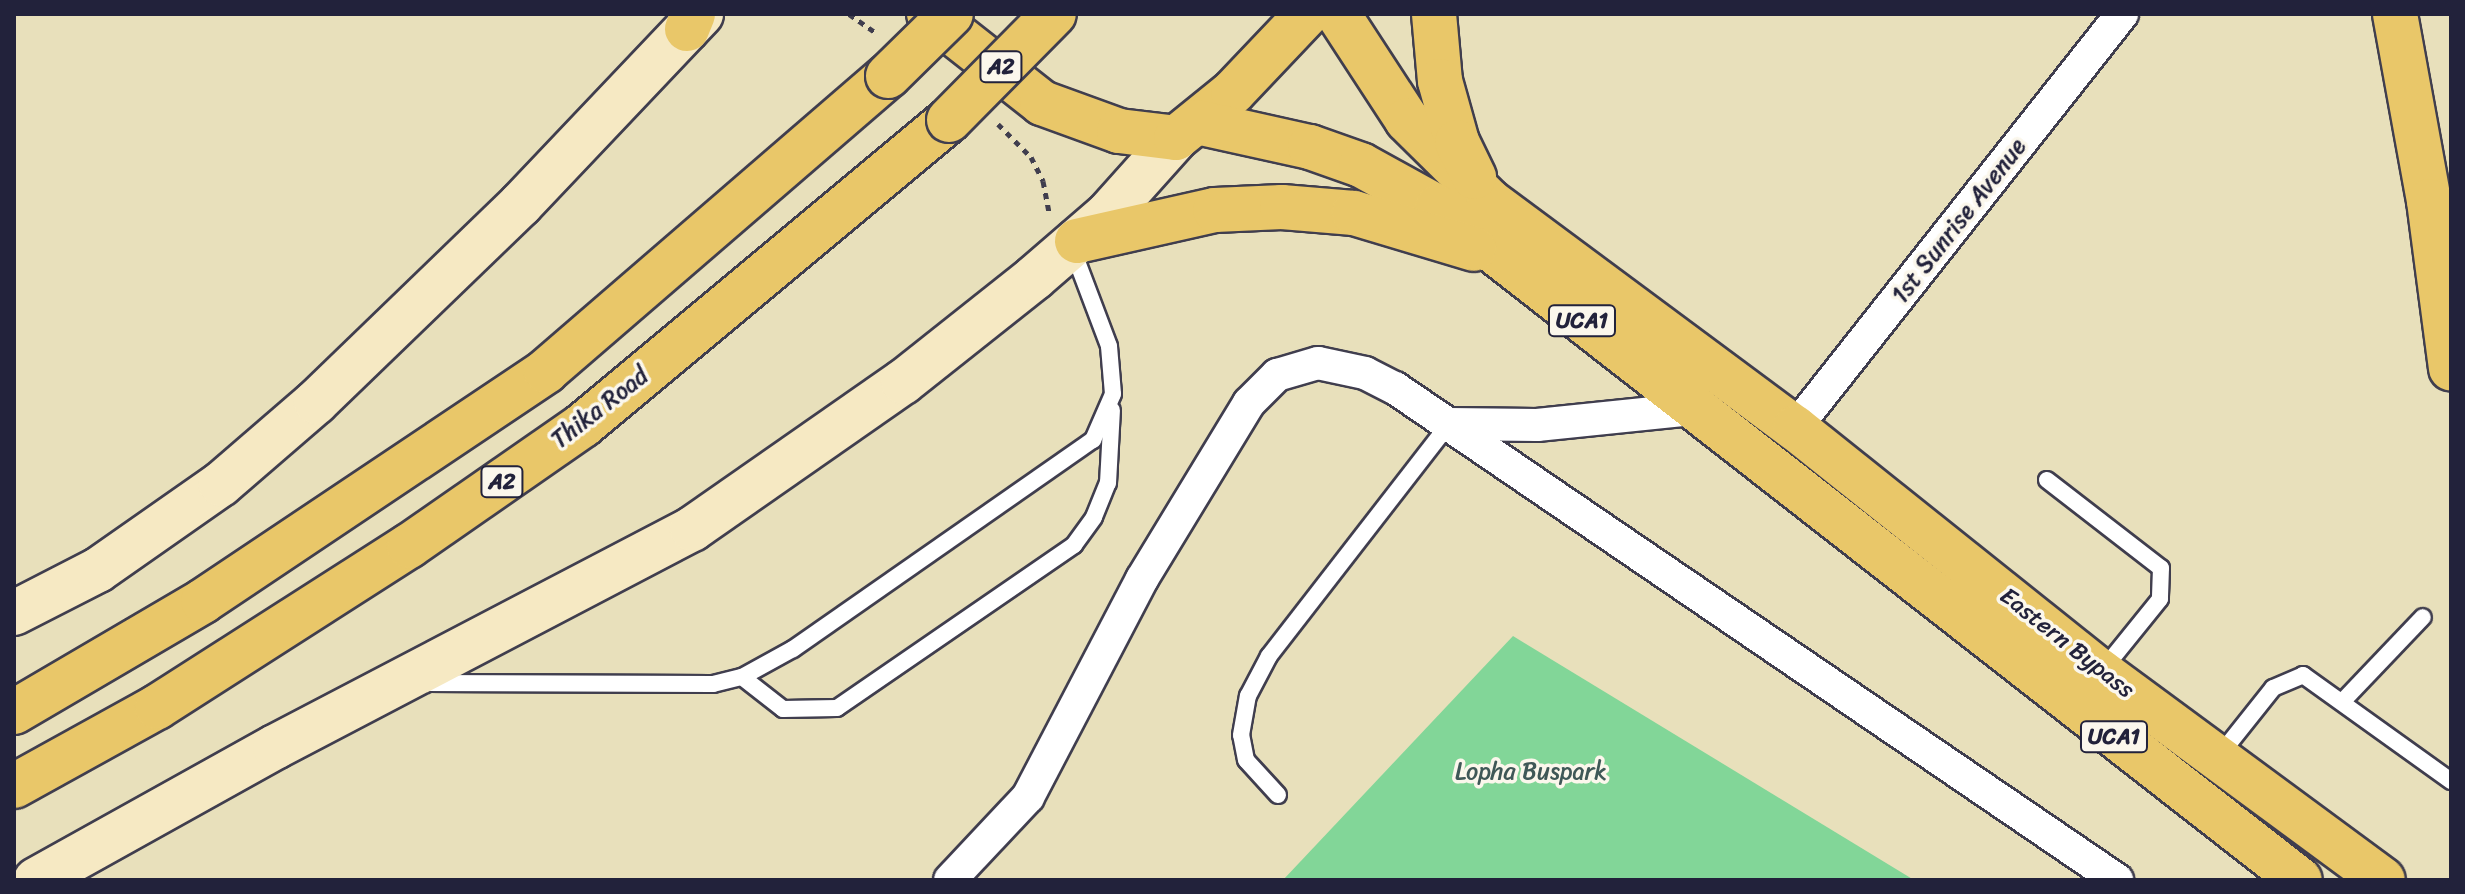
<!DOCTYPE html>
<style>
body{margin:0}
#map{position:relative;width:2465px;height:894px;overflow:hidden;background:#e8e0bb;font-family:Sriracha,sans-serif}
div>[style]{position:absolute}
.green>*{inset:0;background:#82d698}
.path>*{height:5px;margin-top:-2.5px;transform-origin:0;background:repeating-linear-gradient(90deg,#403e4e 0 6px,transparent 0 12px)}
.roads{filter:drop-shadow(2px 0 #403e4e) drop-shadow(-2px 0 #403e4e) drop-shadow(0 2px #403e4e) drop-shadow(0 -2px #403e4e)}
.service>*{height:16px;margin:-8px;padding:0 8px;transform-origin:8px;border-radius:8px;background:#fff}
.minor>*{height:32px;margin:-16px;padding:0 16px;transform-origin:16px;border-radius:16px;background:#fff}
.secondary>*{height:44px;margin:-22px;padding:0 22px;transform-origin:22px;border-radius:22px;background:#f6e9c3}
.primary>*{height:44px;margin:-22px;padding:0 22px;transform-origin:22px;border-radius:22px;background:#e9c769}
.trunk>*{height:44px;margin:-22px;padding:0 22px;transform-origin:22px;border-radius:22px;background:#e9c769}
.bridges{filter:drop-shadow(2px 0 #403e4e) drop-shadow(-2px 0 #403e4e) drop-shadow(0 2px #403e4e) drop-shadow(0 -2px #403e4e)}
.trunk-bridge>*{height:44px;margin:-22px;padding:0 22px;transform-origin:22px;border-radius:22px;background:#e9c769}
span{translate:-50% -50%;white-space:nowrap;text-align:center;line-height:1.15;-webkit-text-stroke:7px #fbf7ec;paint-order:stroke}
.shield-label span{padding:2px 6px;background:#fbf7ec;border:2px solid;border-radius:6px;-webkit-text-stroke-width:0}
.shield-label{font-size:22px;color:#22223b;font-weight:700}
.street-label{font-size:24px;color:#22223b}
.park-label{font-size:24px;color:#3f5857}
.frame{position:absolute;inset:0;border:16px solid #22223b;pointer-events:none}
</style>
<div id="map">
<div class="green">
<div style="clip-path:polygon(1513px 636px,1914px 880px,1283px 880px)"></div>
</div>
<div class="path">
<div style="left:849px;top:14px;width:35px;rotate:35deg"></div>
<div style="left:998px;top:124px;width:47px;rotate:45deg"></div>
<div style="left:1031px;top:157px;width:27px;rotate:63deg"></div>
<div style="left:1043px;top:181px;width:32px;rotate:79deg"></div>
</div>
<div class="roads">
<div class="service">
<div style="left:2047px;top:480px;width:144px;rotate:37.7deg"></div>
<div style="left:2161px;top:568px;width:31px;rotate:92deg"></div>
<div style="left:2160px;top:599px;width:92px;rotate:128.9deg"></div>
<div style="left:742px;top:677px;width:52px;rotate:38deg"></div>
<div style="left:783px;top:709px;width:54px;rotate:-1.1deg"></div>
<div style="left:837px;top:708px;width:288px;rotate:-34.5deg"></div>
<div style="left:1074px;top:545px;width:34px;rotate:-54deg"></div>
<div style="left:1094px;top:517px;width:37px;rotate:-68deg"></div>
<div style="left:1108px;top:483px;width:73px;rotate:-86.9deg"></div>
<div style="left:425px;top:683px;width:288px;rotate:0.2deg"></div>
<div style="left:713px;top:684px;width:30px;rotate:-14deg"></div>
<div style="left:742px;top:677px;width:58px;rotate:-28.8deg"></div>
<div style="left:793px;top:649px;width:366px;rotate:-34.9deg"></div>
<div style="left:1093px;top:440px;width:50px;rotate:-66.5deg"></div>
<div style="left:1113px;top:394px;width:48px;rotate:-94.8deg"></div>
<div style="left:1109px;top:346px;width:105px;rotate:-110.7deg"></div>
<div style="left:2342px;top:702px;width:117px;rotate:-46.4deg"></div>
<div style="left:2219px;top:756px;width:87px;rotate:-51.5deg"></div>
<div style="left:2273px;top:688px;width:33px;rotate:-23deg"></div>
<div style="left:2303px;top:675px;width:182px;rotate:35.6deg"></div>
<div style="left:1278px;top:795px;width:47px;rotate:-132.4deg"></div>
<div style="left:1246px;top:760px;width:25px;rotate:-101deg"></div>
<div style="left:1241px;top:735px;width:40px;rotate:-80deg"></div>
<div style="left:1248px;top:696px;width:45px;rotate:-62.3deg"></div>
<div style="left:1269px;top:656px;width:294px;rotate:-52.2deg"></div>
</div>
<div class="minor">
<div style="left:1449px;top:424px;width:88px;rotate:0.7deg"></div>
<div style="left:1537px;top:425px;width:156px;rotate:-5.9deg"></div>
<div style="left:1795px;top:428px;width:528px;rotate:-51.7deg"></div>
<div style="left:950px;top:880px;width:114px;rotate:-46.8deg"></div>
<div style="left:1028px;top:797px;width:246px;rotate:-62.4deg"></div>
<div style="left:1142px;top:579px;width:206px;rotate:-58.7deg"></div>
<div style="left:1249px;top:403px;width:40px;rotate:-45deg"></div>
<div style="left:1277px;top:375px;width:43px;rotate:-16.3deg"></div>
<div style="left:1318px;top:363px;width:48px;rotate:12deg"></div>
<div style="left:1365px;top:373px;width:34px;rotate:27deg"></div>
<div style="left:1395px;top:388px;width:874px;rotate:34.27deg"></div>
</div>
<div class="secondary">
<div style="left:14px;top:613px;width:94px;rotate:-27.1deg"></div>
<div style="left:98px;top:570px;width:150px;rotate:-35deg"></div>
<div style="left:221px;top:484px;width:125px;rotate:-40.8deg"></div>
<div style="left:316px;top:402px;width:284px;rotate:-44deg"></div>
<div style="left:520px;top:205px;width:263px;rotate:-46.5deg"></div>
<div style="left:36px;top:880px;width:274px;rotate:-29.1deg"></div>
<div style="left:275px;top:747px;width:471px;rotate:-27.6deg"></div>
<div style="left:692px;top:529px;width:257px;rotate:-34.9deg"></div>
<div style="left:903px;top:382px;width:167px;rotate:-38.4deg"></div>
<div style="left:1034px;top:278px;width:98px;rotate:-40.9deg"></div>
<div style="left:1108px;top:214px;width:102px;rotate:-48.2deg"></div>
</div>
<div class="primary">
<div style="left:929px;top:14px;width:144px;rotate:38.2deg"></div>
<div style="left:1042px;top:103px;width:82px;rotate:20deg"></div>
<div style="left:1119px;top:131px;width:57px;rotate:7deg"></div>
<div style="left:1176px;top:138px;width:73px;rotate:-38.9deg"></div>
<div style="left:1233px;top:92px;width:108px;rotate:-46.5deg"></div>
<div style="left:1338px;top:14px;width:126px;rotate:56.9deg"></div>
<div style="left:1407px;top:120px;width:115px;rotate:44.6deg"></div>
<div style="left:1489px;top:201px;width:381px;rotate:36.6deg"></div>
<div style="left:1795px;top:428px;width:391px;rotate:38.6deg"></div>
<div style="left:2101px;top:672px;width:350px;rotate:36.4deg"></div>
<div style="left:1434px;top:14px;width:67px;rotate:84.9deg"></div>
<div style="left:1440px;top:81px;width:63px;rotate:74.4deg"></div>
<div style="left:1457px;top:142px;width:39px;rotate:64deg"></div>
<div style="left:2395px;top:14px;width:190px;rotate:79.7deg"></div>
<div style="left:2429px;top:201px;width:169px;rotate:82.5deg"></div>
<div style="left:687px;top:29px;width:16px;rotate:-68deg"></div>
<div style="left:1197px;top:122px;width:116px;rotate:12.5deg"></div>
<div style="left:1310px;top:147px;width:54px;rotate:19.4deg"></div>
<div style="left:1361px;top:165px;width:87px;rotate:28.9deg"></div>
<div style="left:1437px;top:207px;width:1094px;rotate:37.95deg"></div>
<div style="left:1077px;top:241px;width:141px;rotate:-12.7deg"></div>
<div style="left:1215px;top:210px;width:67px;rotate:-2.6deg"></div>
<div style="left:1282px;top:207px;width:72px;rotate:4.8deg"></div>
<div style="left:1354px;top:213px;width:125px;rotate:16.7deg"></div>
</div>
<div class="trunk">
<div style="left:14px;top:712px;width:219px;rotate:-30.4deg"></div>
<div style="left:203px;top:601px;width:413px;rotate:-33.8deg"></div>
<div style="left:546px;top:371px;width:452px;rotate:-40.8deg"></div>
<div style="left:14px;top:786px;width:163px;rotate:-28.9deg"></div>
<div style="left:157px;top:707px;width:299px;rotate:-32.6deg"></div>
<div style="left:409px;top:546px;width:212px;rotate:-34.8deg"></div>
<div style="left:583px;top:425px;width:476px;rotate:-39.8deg"></div>
</div>
</div>
<div class="bridges">
<div class="trunk-bridge">
<div style="left:888px;top:76px;width:88px;rotate:-44.5deg"></div>
<div style="left:949px;top:120px;width:149px;rotate:-45.3deg"></div>
</div>
</div>
<div class="shield-label">
<span style="left:1001px;top:67px">A2</span>
<span style="left:1582px;top:321px">UCA1</span>
<span style="left:502px;top:482px">A2</span>
<span style="left:2114px;top:737px">UCA1</span>
</div>
<div class="street-label">
<span style="left:1959px;top:221px;rotate:-52deg">1st Sunrise Avenue</span>
<span style="left:600px;top:408px;rotate:-38deg">Thika Road</span>
<span style="left:2067px;top:643px;rotate:38deg">Eastern Bypass</span>
</div>
<div class="park-label">
<span style="left:1531px;top:772px">Lopha Buspark</span>
</div>
<div class="frame"></div>
</div>
